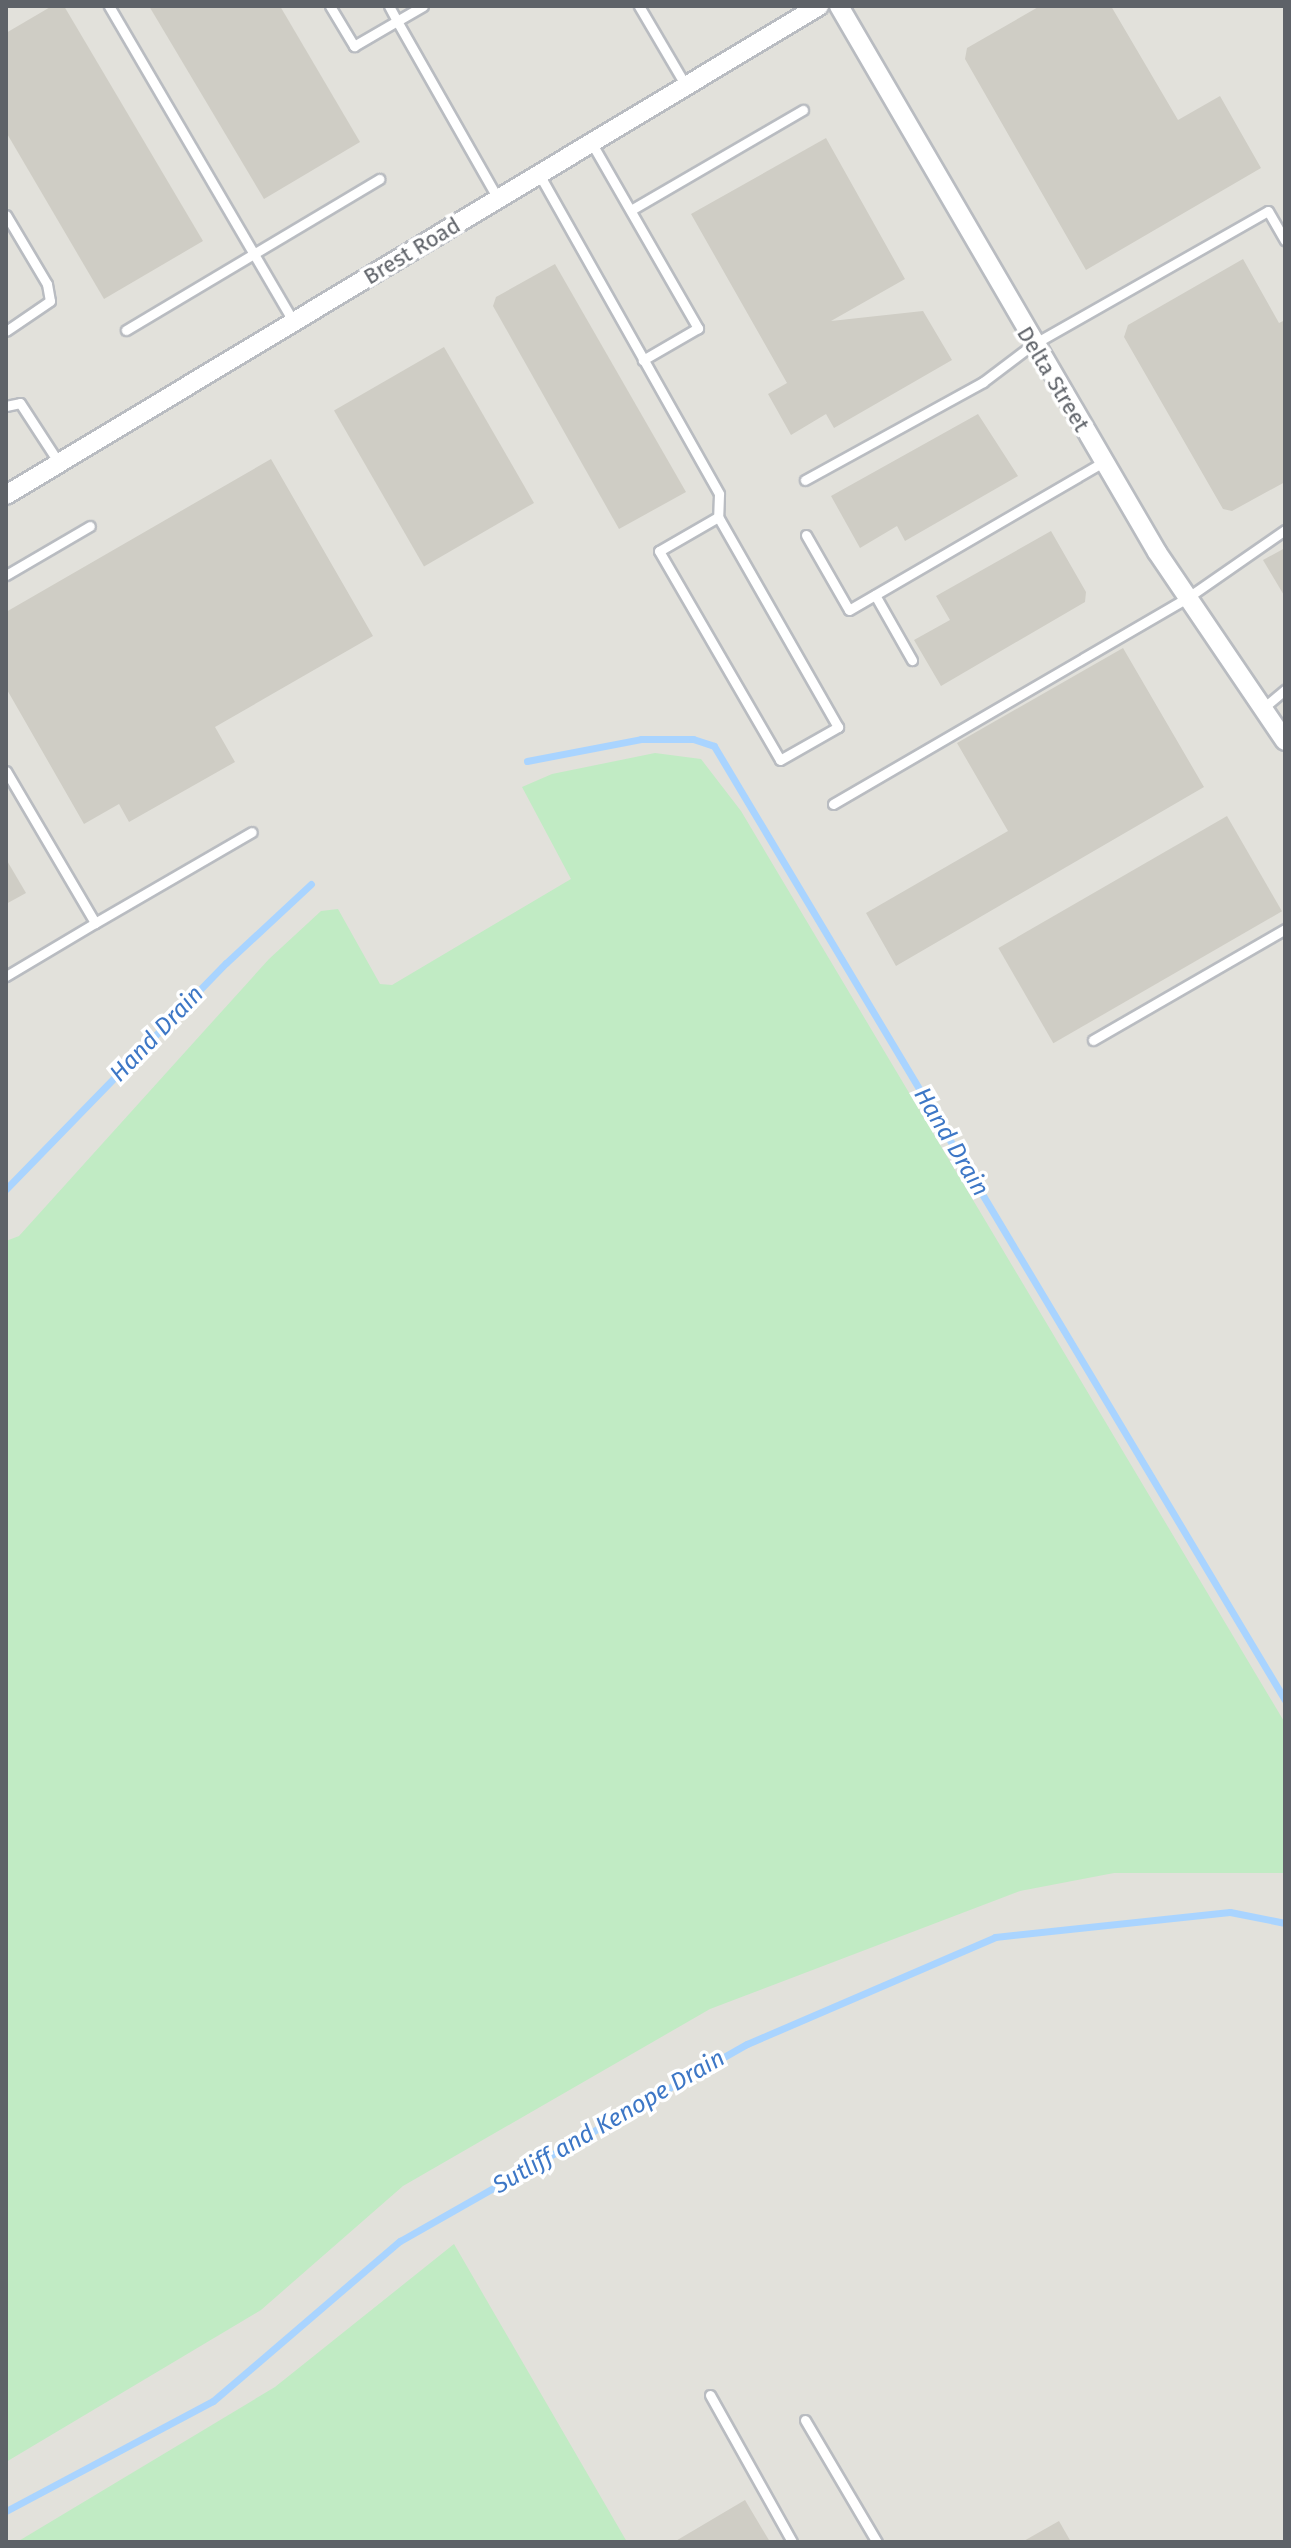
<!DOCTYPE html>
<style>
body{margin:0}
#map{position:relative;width:1291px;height:2548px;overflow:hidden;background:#f1f0e7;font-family:"Fira Sans",sans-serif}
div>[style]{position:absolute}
.industrial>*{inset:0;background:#e2e1db;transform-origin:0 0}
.green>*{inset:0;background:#c1ebc4}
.stream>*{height:7px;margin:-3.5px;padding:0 3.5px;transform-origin:3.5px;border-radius:3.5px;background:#a9d4ff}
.building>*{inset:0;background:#cfcdc5;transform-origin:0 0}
.roads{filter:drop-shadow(2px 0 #b9bcc1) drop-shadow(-2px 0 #b9bcc1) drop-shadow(0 2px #b9bcc1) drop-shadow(0 -2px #b9bcc1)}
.service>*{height:9px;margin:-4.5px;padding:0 4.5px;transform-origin:4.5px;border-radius:4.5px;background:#fff}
.minor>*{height:18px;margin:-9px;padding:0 9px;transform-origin:9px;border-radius:9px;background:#fff}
span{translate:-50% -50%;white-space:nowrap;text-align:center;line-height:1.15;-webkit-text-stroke:7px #fff;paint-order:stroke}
.street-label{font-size:22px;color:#5e6268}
.water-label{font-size:24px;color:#3d77c6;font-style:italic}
.frame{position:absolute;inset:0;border:8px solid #5e6268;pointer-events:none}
</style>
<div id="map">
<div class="industrial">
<div style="left:6px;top:6px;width:1279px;height:2536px"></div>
</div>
<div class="green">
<div style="clip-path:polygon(655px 753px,701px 759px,741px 811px,1285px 1723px,1285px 1873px,1114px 1873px,1020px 1891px,710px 2009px,403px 2186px,261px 2310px,6px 2462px,6px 1241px,19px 1236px,269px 959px,321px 911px,338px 909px,380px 984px,392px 985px,571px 879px,522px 787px,552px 774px)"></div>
<div style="clip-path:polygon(454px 2244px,627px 2542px,17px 2542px,275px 2387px)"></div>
</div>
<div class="stream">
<div style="left:527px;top:761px;width:116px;rotate:-10.9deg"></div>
<div style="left:641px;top:739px;width:52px"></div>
<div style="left:693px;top:739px;width:22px;rotate:18deg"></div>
<div style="left:714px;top:746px;width:1112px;rotate:59.1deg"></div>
<div style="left:6px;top:1189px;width:315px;rotate:-45.8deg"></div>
<div style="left:226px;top:963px;width:116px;rotate:-42.9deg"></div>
<div style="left:6px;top:2511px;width:234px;rotate:-28deg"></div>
<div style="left:213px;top:2401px;width:246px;rotate:-40.6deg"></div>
<div style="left:400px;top:2241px;width:399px;rotate:-29.6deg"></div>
<div style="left:747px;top:2044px;width:270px;rotate:-23.3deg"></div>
<div style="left:995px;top:1937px;width:236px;rotate:-6.1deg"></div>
<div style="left:1230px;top:1912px;width:56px;rotate:11.3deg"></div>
</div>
<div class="building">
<div style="clip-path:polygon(52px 6px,64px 6px,203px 241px,104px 299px,6px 132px,6px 33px)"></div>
<div style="clip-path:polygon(149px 6px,280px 6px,360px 142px,264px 199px)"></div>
<div style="clip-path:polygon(1040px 6px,1111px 6px,1178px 120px,1220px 96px,1261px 168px,1086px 270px,965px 59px,967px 48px)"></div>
<div style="clip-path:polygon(826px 138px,905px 279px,831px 321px,923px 311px,952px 360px,834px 428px,826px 414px,791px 435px,768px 394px,787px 383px,691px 214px)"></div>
<div style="clip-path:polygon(1243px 259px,1279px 323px,1285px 320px,1285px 482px,1232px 511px,1223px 509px,1124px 337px,1128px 325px)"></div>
<div style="clip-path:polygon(555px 264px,686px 492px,619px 529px,493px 306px,496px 297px)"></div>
<div style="left:444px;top:347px;width:180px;height:127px;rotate:60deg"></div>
<div style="clip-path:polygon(978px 414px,1018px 476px,905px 541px,897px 526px,860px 548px,831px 496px)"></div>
<div style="clip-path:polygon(271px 459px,373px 636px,215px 727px,235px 762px,129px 822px,119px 804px,84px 824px,6px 688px,6px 612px)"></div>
<div style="clip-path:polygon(1051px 531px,1086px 592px,1085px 602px,941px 686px,914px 640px,950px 620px,936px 596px)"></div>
<div style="clip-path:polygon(1285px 548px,1285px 597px,1263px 560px)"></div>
<div style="clip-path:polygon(1123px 648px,1204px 787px,896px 966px,866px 913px,1008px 831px,957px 743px)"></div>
<div style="left:1227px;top:816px;width:110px;height:264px;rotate:60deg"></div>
<div style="clip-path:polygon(6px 859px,26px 893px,6px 904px)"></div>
<div style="clip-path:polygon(745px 2500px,770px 2542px,674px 2542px)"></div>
<div style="clip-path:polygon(1059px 2521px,1071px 2542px,1022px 2542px)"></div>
</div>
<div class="roads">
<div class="service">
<div style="left:109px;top:6px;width:366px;rotate:59.7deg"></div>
<div style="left:330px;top:6px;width:47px;rotate:59deg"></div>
<div style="left:354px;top:46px;width:50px;rotate:-30.2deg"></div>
<div style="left:397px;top:21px;width:17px;rotate:-118deg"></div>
<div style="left:423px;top:6px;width:30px;rotate:150deg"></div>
<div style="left:397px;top:21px;width:205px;rotate:60.4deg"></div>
<div style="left:639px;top:6px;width:93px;rotate:59.6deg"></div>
<div style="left:591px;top:142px;width:215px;rotate:60.1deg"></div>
<div style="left:698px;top:328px;width:64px;rotate:149.8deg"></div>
<div style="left:539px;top:174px;width:367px;rotate:60.6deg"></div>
<div style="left:719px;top:494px;width:23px;rotate:92deg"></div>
<div style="left:718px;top:517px;width:68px;rotate:150deg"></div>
<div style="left:659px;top:551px;width:241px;rotate:59.9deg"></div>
<div style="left:780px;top:760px;width:67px;rotate:-29.6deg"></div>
<div style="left:838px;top:727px;width:242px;rotate:-119.7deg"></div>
<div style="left:631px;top:210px;width:199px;rotate:-30.2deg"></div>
<div style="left:6px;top:215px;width:80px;rotate:59.3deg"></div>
<div style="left:47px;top:284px;width:17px;rotate:80deg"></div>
<div style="left:50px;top:301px;width:53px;rotate:145.7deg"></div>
<div style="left:126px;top:330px;width:295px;rotate:-30.8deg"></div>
<div style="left:6px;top:406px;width:14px;rotate:-12deg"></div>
<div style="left:20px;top:403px;width:72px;rotate:57deg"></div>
<div style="left:805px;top:480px;width:203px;rotate:-28.8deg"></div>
<div style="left:983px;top:382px;width:61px;rotate:-37.1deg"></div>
<div style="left:1032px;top:345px;width:271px;rotate:-29.6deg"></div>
<div style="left:1268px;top:211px;width:34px;rotate:60deg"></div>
<div style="left:806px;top:535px;width:86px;rotate:60.2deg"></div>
<div style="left:849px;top:610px;width:294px;rotate:-30.2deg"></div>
<div style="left:6px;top:575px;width:97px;rotate:-30.3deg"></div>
<div style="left:875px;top:595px;width:75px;rotate:60.4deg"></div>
<div style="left:1262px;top:709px;width:30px;rotate:-40deg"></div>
<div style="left:6px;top:771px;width:176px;rotate:59.6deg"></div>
<div style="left:95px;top:923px;width:104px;rotate:149.2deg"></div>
<div style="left:833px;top:804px;width:410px;rotate:-30.2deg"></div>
<div style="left:1187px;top:598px;width:119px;rotate:-34.8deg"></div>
<div style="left:95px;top:923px;width:181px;rotate:-30.1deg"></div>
<div style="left:1093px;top:1040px;width:222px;rotate:-30deg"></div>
<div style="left:710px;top:2395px;width:168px;rotate:60.8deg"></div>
<div style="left:805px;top:2420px;width:142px;rotate:59.5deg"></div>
</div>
<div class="minor">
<div style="left:839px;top:6px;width:632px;rotate:59.78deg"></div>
<div style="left:1157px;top:552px;width:228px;rotate:55.9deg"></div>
<div style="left:6px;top:495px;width:949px;rotate:-31.03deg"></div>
</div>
</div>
<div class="street-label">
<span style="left:412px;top:251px;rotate:-31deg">Brest Road</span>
<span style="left:1053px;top:379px;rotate:59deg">Delta Street</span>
</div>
<div class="water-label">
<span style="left:157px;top:1034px;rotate:-46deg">Hand Drain</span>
<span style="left:951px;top:1142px;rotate:59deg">Hand Drain</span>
<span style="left:609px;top:2122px;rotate:-30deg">Sutliff and Kenope Drain</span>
</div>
<div class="frame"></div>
</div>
